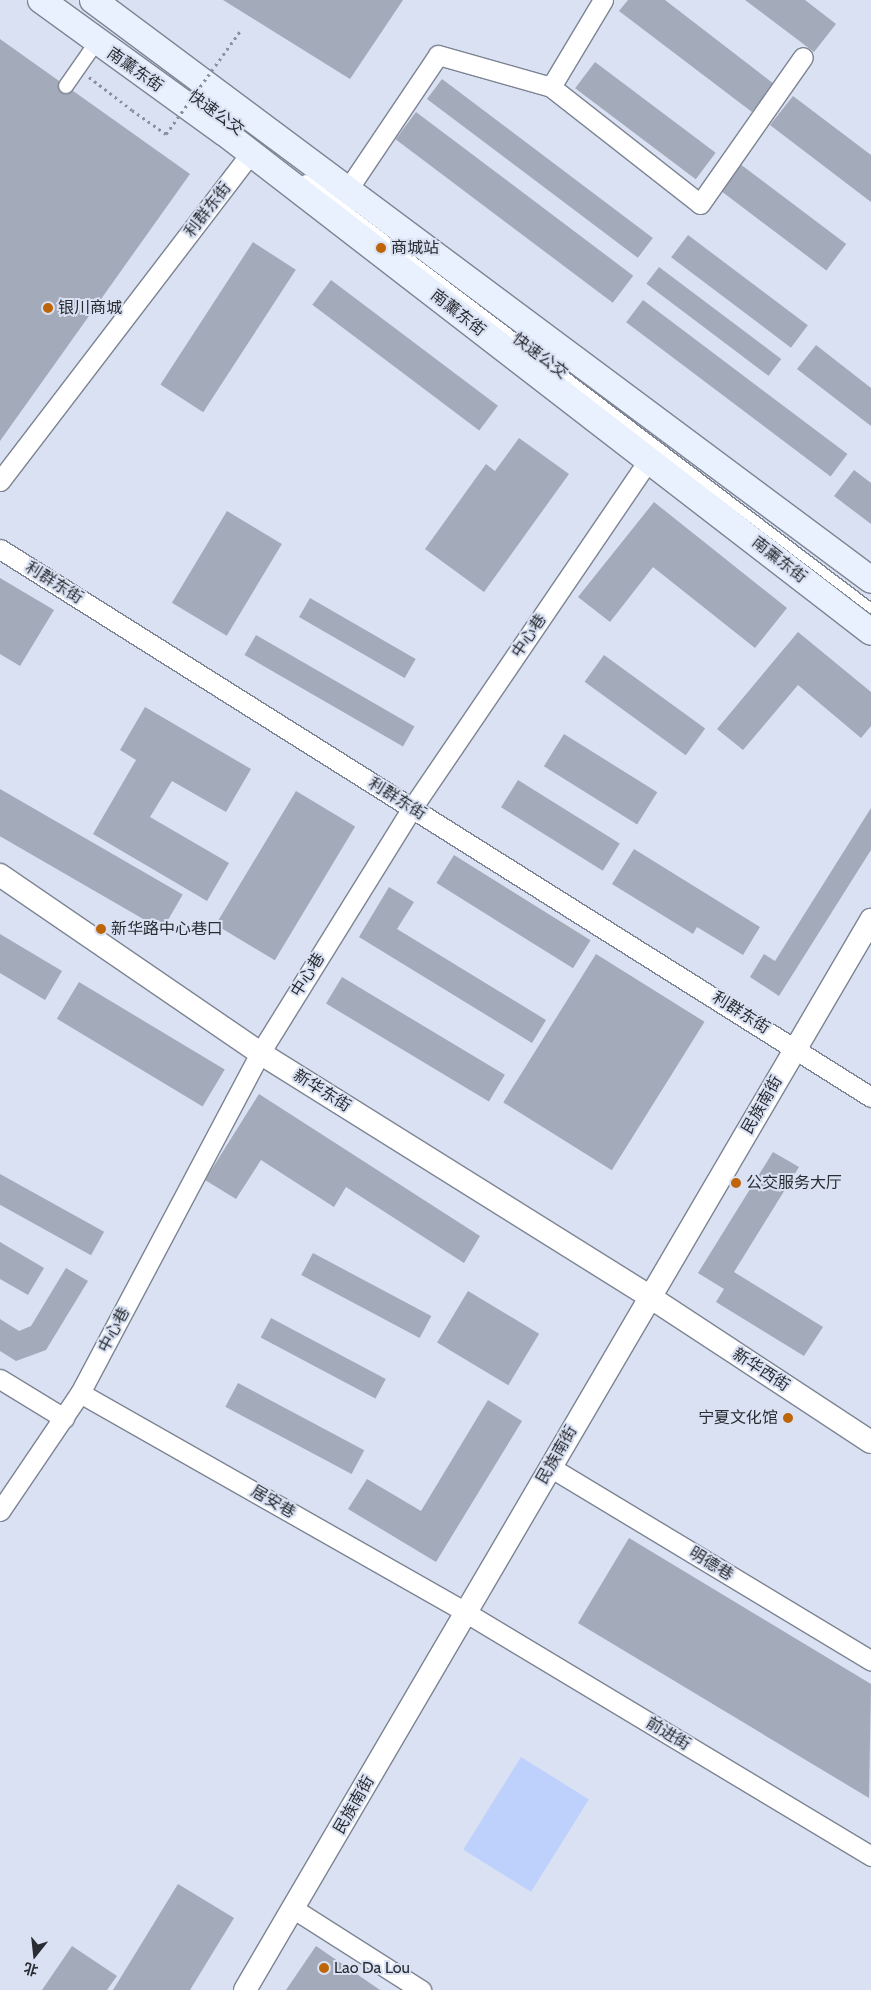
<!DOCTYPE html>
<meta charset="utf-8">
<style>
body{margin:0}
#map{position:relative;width:871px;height:1990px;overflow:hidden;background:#d9e1f2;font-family:Cabin,"Noto Sans SC",sans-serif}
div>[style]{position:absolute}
.green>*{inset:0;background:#bed1fc;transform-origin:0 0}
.building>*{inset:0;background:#a3aaba;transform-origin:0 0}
.path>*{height:3px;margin-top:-1.5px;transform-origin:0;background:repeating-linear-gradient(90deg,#8a909c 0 2.5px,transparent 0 6.5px)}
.roads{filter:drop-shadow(1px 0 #7d8493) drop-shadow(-1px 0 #7d8493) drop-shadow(0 1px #7d8493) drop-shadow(0 -1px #7d8493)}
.service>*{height:9px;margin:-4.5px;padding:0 4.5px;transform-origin:4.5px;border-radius:4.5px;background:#fff}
.pedestrian>*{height:14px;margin:-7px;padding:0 7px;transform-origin:7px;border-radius:7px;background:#fff}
.minor>*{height:19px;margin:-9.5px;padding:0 9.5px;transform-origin:9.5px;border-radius:9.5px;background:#fff}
.tertiary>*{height:22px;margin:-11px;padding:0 11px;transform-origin:11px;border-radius:11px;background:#fff}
.secondary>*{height:26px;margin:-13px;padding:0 13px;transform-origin:13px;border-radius:13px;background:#e9f0fe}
.path-bridge>*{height:3px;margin-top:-1.5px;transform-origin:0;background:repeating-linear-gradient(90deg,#8a909c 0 2.5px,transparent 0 6.5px)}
.dots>*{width:14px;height:14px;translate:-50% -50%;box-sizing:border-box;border:2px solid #d9e1f2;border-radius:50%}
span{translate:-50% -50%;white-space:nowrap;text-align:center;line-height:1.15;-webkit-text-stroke:4px #d9e1f2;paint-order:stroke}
.street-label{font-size:16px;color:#292c32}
.poi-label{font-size:16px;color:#292c32}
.left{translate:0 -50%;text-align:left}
.right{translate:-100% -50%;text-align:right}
.north{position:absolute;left:10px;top:1930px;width:50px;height:50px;-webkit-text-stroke:4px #d9e1f2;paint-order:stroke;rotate:196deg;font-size:14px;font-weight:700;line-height:20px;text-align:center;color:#292c32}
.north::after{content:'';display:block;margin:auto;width:18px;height:22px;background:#292c32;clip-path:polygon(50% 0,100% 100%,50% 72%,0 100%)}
</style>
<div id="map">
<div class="green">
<div style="left:521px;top:1757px;width:80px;height:109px;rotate:32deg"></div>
</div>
<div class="building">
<div style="clip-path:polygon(223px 0,403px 0,350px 79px)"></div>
<div style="clip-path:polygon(628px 0,665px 0,774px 84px,752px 112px,619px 11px)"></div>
<div style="clip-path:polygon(745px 0,805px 0,836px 24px,814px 52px)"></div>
<div style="clip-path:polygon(0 39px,190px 174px,0 441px)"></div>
<div style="left:595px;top:62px;width:151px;height:33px;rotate:37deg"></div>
<div style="left:442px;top:79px;width:264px;height:25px;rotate:37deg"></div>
<div style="clip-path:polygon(793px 96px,871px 155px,871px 202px,770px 125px)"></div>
<div style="left:416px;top:112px;width:272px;height:34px;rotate:37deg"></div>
<div style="left:740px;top:164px;width:133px;height:33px;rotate:37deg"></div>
<div style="left:688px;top:235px;width:150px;height:28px;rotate:37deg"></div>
<div style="left:253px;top:242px;width:51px;height:170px;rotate:33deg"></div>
<div style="left:659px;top:267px;width:153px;height:21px;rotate:37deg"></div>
<div style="left:331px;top:280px;width:209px;height:31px;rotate:37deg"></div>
<div style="left:643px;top:300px;width:256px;height:28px;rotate:37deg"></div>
<div style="clip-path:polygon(816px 345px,871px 388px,871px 426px,797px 369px)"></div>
<div style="clip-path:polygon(519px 438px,569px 474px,484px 592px,425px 549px,486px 464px,495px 471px)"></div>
<div style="clip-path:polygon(854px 470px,871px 483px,871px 524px,834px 496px)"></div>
<div style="clip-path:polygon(654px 502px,787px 608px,755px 648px,653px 567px,610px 622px,578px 597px)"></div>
<div style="left:227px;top:511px;width:64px;height:107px;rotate:31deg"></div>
<div style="clip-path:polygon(0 578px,54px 610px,20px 666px,0 654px)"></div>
<div style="left:310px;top:598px;width:122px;height:22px;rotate:30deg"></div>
<div style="clip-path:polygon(798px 632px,871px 692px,871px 726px,861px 738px,798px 685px,743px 750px,717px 729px)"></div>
<div style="left:256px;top:635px;width:183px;height:23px;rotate:30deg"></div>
<div style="left:604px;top:655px;width:125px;height:33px;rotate:36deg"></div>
<div style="clip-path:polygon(145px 707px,251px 769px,226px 812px,172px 781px,150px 817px,229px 863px,207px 901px,93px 834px,136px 760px,120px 750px)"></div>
<div style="left:564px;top:734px;width:110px;height:38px;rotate:32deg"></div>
<div style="left:518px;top:780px;width:120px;height:32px;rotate:32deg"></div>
<div style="left:0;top:789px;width:211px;height:41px;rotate:30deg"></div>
<div style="left:296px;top:791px;width:69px;height:156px;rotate:31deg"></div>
<div style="clip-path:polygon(871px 808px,871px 850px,779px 996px,750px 977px,764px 954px,775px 961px)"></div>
<div style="clip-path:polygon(634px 849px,760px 927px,743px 955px,697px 927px,693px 934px,612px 884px)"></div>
<div style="left:454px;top:855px;width:161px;height:33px;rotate:32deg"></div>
<div style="clip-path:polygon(389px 887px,414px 902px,397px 929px,546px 1020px,532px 1043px,359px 937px)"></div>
<div style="clip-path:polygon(0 934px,62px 971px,45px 1000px,0 973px)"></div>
<div style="left:596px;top:954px;width:128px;height:175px;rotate:32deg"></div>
<div style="left:342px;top:977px;width:190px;height:31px;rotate:31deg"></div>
<div style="left:79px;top:982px;width:170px;height:43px;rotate:31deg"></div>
<div style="clip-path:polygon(259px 1094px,480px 1236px,464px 1263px,346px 1187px,334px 1207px,261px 1160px,236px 1199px,205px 1180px)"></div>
<div style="clip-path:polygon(773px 1152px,799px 1167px,734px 1272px,823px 1327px,804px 1356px,716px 1302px,724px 1289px,698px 1273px)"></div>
<div style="left:0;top:1174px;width:119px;height:27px;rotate:29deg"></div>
<div style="clip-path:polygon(0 1242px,44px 1268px,28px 1295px,0 1279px)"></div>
<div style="left:313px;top:1253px;width:134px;height:25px;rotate:28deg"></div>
<div style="clip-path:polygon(66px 1268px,88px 1281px,46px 1350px,16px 1361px,0 1351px,0 1319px,19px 1331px,31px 1326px)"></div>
<div style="left:468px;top:1291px;width:83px;height:60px;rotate:31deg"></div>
<div style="left:271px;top:1318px;width:130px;height:22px;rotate:28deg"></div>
<div style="left:238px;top:1383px;width:143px;height:27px;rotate:28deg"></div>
<div style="clip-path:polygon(488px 1400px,522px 1421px,436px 1562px,348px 1509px,367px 1479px,421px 1511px)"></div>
<div style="clip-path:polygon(629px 1538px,871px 1684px,869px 1798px,578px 1623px)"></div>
<div style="clip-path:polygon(178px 1884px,234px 1918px,190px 1990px,113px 1990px)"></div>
<div style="clip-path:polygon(72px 1946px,117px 1976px,107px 1990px,42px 1990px)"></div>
<div style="clip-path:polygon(316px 1946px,380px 1990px,286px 1990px)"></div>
</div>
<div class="path">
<div style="left:89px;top:77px;width:54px;rotate:37.5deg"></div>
</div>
<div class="roads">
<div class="service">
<div style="left:305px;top:179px;width:710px;rotate:37.16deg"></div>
</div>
<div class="pedestrian">
<div style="left:66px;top:86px;width:52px;rotate:-55.1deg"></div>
</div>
<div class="minor">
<div style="left:603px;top:0;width:101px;rotate:120.9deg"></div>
<div style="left:551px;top:87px;width:189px;rotate:38.1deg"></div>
<div style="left:700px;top:204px;width:179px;rotate:-55deg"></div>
<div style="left:348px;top:189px;width:161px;rotate:-56.1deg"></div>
<div style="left:438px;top:55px;width:117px;rotate:15.8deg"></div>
<div style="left:0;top:481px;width:413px;rotate:-52.6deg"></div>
<div style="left:0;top:549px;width:1029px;rotate:32.18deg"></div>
<div style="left:0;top:1379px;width:75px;rotate:31.4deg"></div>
<div style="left:80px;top:1393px;width:443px;rotate:29.6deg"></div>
<div style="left:465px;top:1612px;width:474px;rotate:31deg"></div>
<div style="left:550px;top:1467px;width:375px;rotate:31.1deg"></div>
<div style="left:0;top:1511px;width:143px;rotate:-55.9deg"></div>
<div style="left:80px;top:1393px;width:385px;rotate:-62.1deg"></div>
<div style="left:260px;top:1053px;width:288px;rotate:-58.2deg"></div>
<div style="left:412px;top:808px;width:422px;rotate:-55.8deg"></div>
<div style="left:294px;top:1909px;width:151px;rotate:32.5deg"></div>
</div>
<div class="tertiary">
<div style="left:0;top:875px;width:315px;rotate:34.4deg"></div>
<div style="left:260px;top:1053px;width:460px;rotate:32deg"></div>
<div style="left:650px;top:1297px;width:264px;rotate:33.3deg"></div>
<div style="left:245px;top:1990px;width:1240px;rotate:-59.67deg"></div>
</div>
<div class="secondary">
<div style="left:41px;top:0;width:227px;rotate:35.9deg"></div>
<div style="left:225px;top:133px;width:816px;rotate:37.68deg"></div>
<div style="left:93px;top:0;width:970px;rotate:36.7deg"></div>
</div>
</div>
<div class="path-bridge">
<div style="left:132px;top:110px;width:42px;rotate:35.2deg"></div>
<div style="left:166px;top:134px;width:128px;rotate:-54.2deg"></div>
</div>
<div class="dots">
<div style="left:381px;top:248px;background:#bf6509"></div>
<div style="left:48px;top:308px;background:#bf6509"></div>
<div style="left:101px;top:929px;background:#bf6509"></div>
<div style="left:736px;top:1183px;background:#bf6509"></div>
<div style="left:788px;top:1418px;background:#bf6509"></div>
<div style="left:324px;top:1968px;background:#bf6509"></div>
</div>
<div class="street-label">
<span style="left:135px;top:70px;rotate:35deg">南薰东街</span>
<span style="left:216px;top:113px;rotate:36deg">快速公交</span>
<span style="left:208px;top:210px;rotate:-52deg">利群东街</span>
<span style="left:458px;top:313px;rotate:38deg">南薰东街</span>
<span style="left:540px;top:356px;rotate:37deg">快速公交</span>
<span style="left:779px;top:560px;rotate:38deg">南薰东街</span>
<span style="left:54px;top:583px;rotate:32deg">利群东街</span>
<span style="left:529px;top:636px;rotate:-56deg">中心巷</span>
<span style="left:397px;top:799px;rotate:32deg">利群东街</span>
<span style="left:308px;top:975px;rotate:-58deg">中心巷</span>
<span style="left:741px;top:1013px;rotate:32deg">利群东街</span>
<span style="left:322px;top:1091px;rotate:32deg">新华东街</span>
<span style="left:762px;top:1105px;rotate:-60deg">民族南街</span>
<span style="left:114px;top:1330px;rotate:-62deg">中心巷</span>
<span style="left:761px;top:1370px;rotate:33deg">新华西街</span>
<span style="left:557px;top:1455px;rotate:-60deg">民族南街</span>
<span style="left:273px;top:1502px;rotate:30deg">居安巷</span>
<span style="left:711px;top:1564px;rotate:31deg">明德巷</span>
<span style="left:668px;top:1734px;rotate:31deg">前进街</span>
<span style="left:354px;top:1805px;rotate:-60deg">民族南街</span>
</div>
<div class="poi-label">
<span class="left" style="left:391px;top:248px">商城站</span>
<span class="left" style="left:58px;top:308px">银川商城</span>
<span class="left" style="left:111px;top:929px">新华路中心巷口</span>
<span class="left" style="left:746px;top:1183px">公交服务大厅</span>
<span class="right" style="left:778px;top:1418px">宁夏文化馆</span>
<span class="left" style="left:334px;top:1968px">Lao Da Lou</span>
</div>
<div class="north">北</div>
</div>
